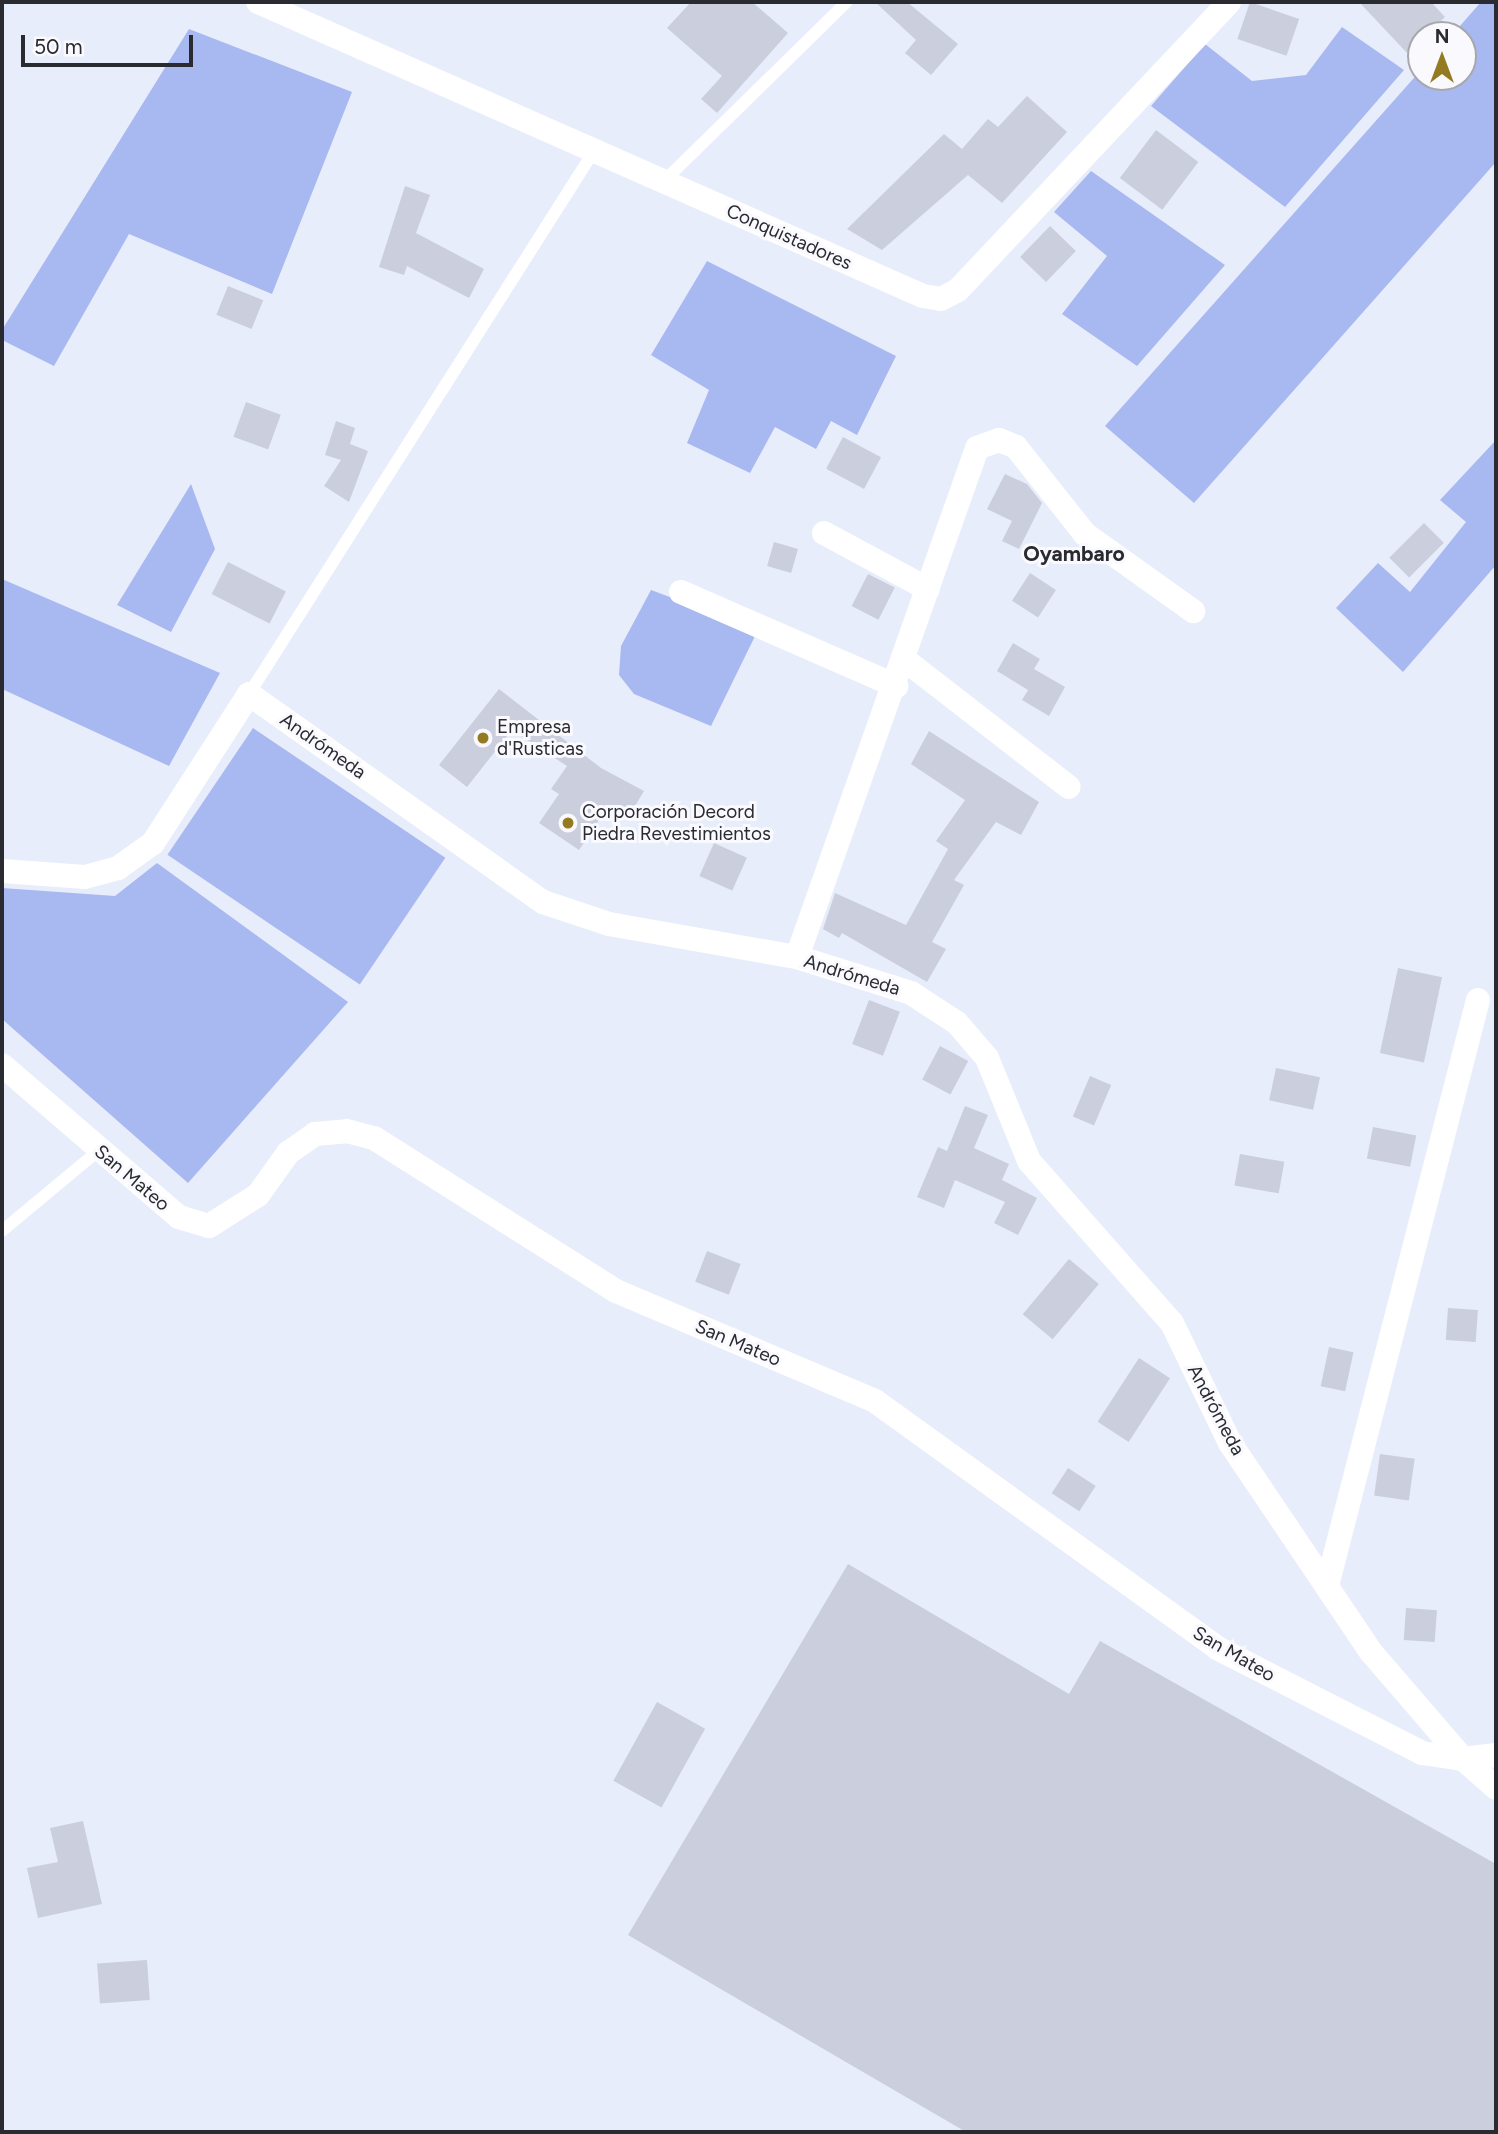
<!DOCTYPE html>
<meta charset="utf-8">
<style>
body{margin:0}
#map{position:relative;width:1498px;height:2134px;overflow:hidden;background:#e8edfc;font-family:Figtree,sans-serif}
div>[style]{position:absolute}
.green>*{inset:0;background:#a8b8f0;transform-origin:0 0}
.building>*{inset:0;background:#cacedd;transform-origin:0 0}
.lane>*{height:12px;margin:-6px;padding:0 6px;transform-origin:6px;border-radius:6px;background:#fff}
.street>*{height:24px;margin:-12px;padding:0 12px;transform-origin:12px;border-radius:12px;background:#fff}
.dots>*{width:19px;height:19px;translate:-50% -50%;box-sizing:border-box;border:4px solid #fafafe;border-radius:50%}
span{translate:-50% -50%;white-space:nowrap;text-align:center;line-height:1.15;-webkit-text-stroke:6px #fafafe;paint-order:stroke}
.street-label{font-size:19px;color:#2a2b31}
.poi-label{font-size:19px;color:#2a2b31}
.left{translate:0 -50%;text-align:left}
.neighbourhood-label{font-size:21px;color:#2a2b31;font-weight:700}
.frame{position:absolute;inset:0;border:4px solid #2a2b31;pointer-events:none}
.north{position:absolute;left:1407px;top:21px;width:70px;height:70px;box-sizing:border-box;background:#fafafe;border:2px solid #a7a7ac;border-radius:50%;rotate:0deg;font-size:19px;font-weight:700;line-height:28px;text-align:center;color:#2a2b31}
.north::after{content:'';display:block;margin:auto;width:24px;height:32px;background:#947b22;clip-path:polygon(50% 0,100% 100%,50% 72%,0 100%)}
.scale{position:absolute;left:21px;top:35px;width:172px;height:32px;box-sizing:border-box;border:4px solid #2a2b31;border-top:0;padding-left:9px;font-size:21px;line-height:24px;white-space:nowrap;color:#2a2b31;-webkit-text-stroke:5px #fafafe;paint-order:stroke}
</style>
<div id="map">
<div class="green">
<div style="clip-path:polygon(1481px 2px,1496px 2px,1496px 162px,1194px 503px,1105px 426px,1421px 70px,1421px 77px,1463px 77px,1463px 35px,1452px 35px)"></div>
<div style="clip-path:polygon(1342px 27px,1404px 70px,1285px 207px,1151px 106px,1205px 44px,1252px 81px,1306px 75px)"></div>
<div style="clip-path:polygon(189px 29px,352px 92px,272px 294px,129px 234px,54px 366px,2px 340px,2px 330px)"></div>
<div style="clip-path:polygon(1091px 171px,1225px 265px,1137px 366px,1062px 314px,1107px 256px,1054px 212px)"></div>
<div style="clip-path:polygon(707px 261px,896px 356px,857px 435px,831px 421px,816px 449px,775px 427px,750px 473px,687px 443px,709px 390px,651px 355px)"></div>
<div style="clip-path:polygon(1496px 440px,1496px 565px,1403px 672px,1336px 608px,1378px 563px,1410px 592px,1466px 522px,1440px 500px)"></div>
<div style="clip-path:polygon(191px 484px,215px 549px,171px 632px,117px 605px)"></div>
<div style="clip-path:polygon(2px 579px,220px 673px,169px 766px,2px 689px)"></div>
<div style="clip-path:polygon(651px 590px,758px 630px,711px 726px,634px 694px,619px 675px,621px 646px)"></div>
<div style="left:253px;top:728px;width:232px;height:153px;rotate:34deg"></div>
<div style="clip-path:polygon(157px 863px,348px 1002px,188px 1183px,2px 1019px,2px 888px,115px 896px)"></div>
</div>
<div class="building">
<div style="clip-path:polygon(691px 2px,752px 2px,788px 33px,717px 113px,701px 99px,722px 76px,667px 28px)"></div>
<div style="clip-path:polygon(875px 2px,907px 2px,958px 44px,931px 75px,905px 53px,916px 40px)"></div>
<div style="left:1250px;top:2px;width:52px;height:39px;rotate:19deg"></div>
<div style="clip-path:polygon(1359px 2px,1431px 2px,1445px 17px,1407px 53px)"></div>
<div style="clip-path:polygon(1027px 96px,1067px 132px,1002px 203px,968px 175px,882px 250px,847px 229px,944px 134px,962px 149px,988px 119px,998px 127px)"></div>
<div style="left:1156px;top:130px;width:53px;height:60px;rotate:37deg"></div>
<div style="clip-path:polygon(405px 186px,430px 195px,416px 233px,484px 269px,469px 298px,407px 266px,404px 275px,379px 267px)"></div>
<div style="left:1050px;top:226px;width:36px;height:43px;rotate:44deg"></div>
<div style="left:228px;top:286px;width:38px;height:31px;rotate:22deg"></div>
<div style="left:246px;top:402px;width:37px;height:37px;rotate:20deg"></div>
<div style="clip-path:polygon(336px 421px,355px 428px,350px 444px,368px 451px,349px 502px,324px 486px,341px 460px,325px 455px)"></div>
<div style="left:843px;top:437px;width:43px;height:36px;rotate:28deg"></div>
<div style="clip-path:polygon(1005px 474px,1027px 484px,1042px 503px,1019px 549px,1002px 541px,1012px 521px,987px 509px)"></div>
<div style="left:1424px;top:523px;width:28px;height:49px;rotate:45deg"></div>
<div style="left:774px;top:542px;width:25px;height:25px;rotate:16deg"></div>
<div style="left:228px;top:562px;width:65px;height:36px;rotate:27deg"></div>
<div style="left:1030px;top:573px;width:31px;height:33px;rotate:33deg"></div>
<div style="left:868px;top:574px;width:30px;height:36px;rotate:27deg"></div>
<div style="clip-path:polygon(1013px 643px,1040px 659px,1034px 669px,1065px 687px,1049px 716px,1022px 700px,1028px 690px,997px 671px)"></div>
<div style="clip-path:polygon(499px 689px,601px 768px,644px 791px,629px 816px,609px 805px,579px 850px,539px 823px,559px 794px,551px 789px,567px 766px,512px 730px,467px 787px,439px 765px)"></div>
<div style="clip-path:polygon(929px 731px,1039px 802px,1021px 835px,996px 822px,954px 880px,964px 885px,932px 942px,946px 949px,927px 982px,842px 933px,839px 938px,823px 929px,835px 893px,906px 925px,948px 849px,936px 841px,965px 800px,911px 764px)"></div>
<div style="left:714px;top:843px;width:36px;height:36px;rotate:24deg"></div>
<div style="left:1398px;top:968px;width:45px;height:87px;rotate:12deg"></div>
<div style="left:869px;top:1000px;width:33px;height:47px;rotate:21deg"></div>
<div style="left:940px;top:1046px;width:32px;height:38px;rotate:28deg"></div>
<div style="left:1276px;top:1068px;width:45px;height:33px;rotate:12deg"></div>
<div style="left:1090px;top:1076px;width:23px;height:44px;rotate:23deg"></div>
<div style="clip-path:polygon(965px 1106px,988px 1115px,974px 1148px,1009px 1164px,1002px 1180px,1037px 1198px,1018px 1235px,994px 1223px,1005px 1202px,955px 1180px,944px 1208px,917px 1197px,938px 1147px,947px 1151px)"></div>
<div style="left:1373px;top:1127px;width:44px;height:32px;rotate:11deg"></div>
<div style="left:1240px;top:1154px;width:45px;height:32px;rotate:10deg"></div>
<div style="left:707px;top:1251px;width:36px;height:33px;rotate:21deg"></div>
<div style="left:1069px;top:1259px;width:39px;height:72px;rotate:40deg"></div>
<div style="left:1448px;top:1308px;width:30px;height:32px;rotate:4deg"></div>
<div style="left:1329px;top:1347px;width:25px;height:40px;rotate:12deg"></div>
<div style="left:1139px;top:1358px;width:37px;height:76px;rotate:33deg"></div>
<div style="left:1380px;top:1454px;width:35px;height:42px;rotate:8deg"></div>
<div style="left:1068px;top:1468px;width:33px;height:30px;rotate:33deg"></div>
<div style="clip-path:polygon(848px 1564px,1069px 1694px,1100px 1641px,1496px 1864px,1496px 2132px,966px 2132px,628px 1935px)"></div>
<div style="left:1406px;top:1608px;width:31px;height:32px;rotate:4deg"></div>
<div style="left:657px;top:1702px;width:55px;height:90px;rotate:29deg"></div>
<div style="clip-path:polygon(83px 1821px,102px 1904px,38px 1918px,27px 1868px,58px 1862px,50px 1828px)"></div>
<div style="left:147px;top:1960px;width:40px;height:50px;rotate:86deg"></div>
</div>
<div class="lane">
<div style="left:664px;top:181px;width:255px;rotate:-44.4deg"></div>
<div style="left:249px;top:694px;width:643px;rotate:-57.57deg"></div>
<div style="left:2px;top:1231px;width:125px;rotate:-39.8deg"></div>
</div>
<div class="street">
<div style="left:258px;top:2px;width:727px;rotate:23.85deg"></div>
<div style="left:923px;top:296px;width:18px;rotate:9deg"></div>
<div style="left:941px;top:299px;width:19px;rotate:-28deg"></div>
<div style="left:958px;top:290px;width:395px;rotate:-46.7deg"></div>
<div style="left:824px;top:533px;width:118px;rotate:28.3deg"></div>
<div style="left:681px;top:592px;width:235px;rotate:23.6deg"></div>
<div style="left:905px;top:660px;width:207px;rotate:37.8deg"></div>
<div style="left:2px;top:871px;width:83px;rotate:4.1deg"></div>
<div style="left:85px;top:877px;width:34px;rotate:-15deg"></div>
<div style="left:118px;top:868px;width:43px;rotate:-35.5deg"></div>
<div style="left:153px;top:843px;width:177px;rotate:-57.2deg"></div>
<div style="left:249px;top:694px;width:360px;rotate:35.3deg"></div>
<div style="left:543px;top:902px;width:70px;rotate:18.4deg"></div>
<div style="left:609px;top:924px;width:191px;rotate:10deg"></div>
<div style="left:797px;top:957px;width:120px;rotate:17.5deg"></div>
<div style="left:911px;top:993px;width:55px;rotate:33.1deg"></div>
<div style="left:957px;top:1023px;width:46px;rotate:49.4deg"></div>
<div style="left:987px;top:1058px;width:111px;rotate:67.8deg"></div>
<div style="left:1029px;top:1161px;width:216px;rotate:48.6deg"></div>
<div style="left:1172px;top:1323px;width:133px;rotate:64.2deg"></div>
<div style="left:1230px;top:1443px;width:252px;rotate:56deg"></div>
<div style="left:1371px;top:1652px;width:141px;rotate:49.3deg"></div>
<div style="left:1463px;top:1759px;width:33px;rotate:-7deg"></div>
<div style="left:797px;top:957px;width:540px;rotate:-70.52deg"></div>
<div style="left:977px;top:448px;width:23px;rotate:-20deg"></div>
<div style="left:999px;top:440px;width:18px;rotate:22deg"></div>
<div style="left:1016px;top:447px;width:111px;rotate:51.6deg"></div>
<div style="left:1085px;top:534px;width:133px;rotate:35.5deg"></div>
<div style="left:2px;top:1065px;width:233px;rotate:40.7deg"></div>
<div style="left:179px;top:1217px;width:31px;rotate:17deg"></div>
<div style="left:209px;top:1226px;width:58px;rotate:-32.3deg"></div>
<div style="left:258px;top:1195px;width:52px;rotate:-54.5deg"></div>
<div style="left:288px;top:1153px;width:33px;rotate:-35deg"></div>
<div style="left:315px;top:1134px;width:32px;rotate:-5deg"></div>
<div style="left:347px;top:1131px;width:28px;rotate:15deg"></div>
<div style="left:374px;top:1138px;width:286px;rotate:32.3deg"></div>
<div style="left:616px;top:1291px;width:281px;rotate:23deg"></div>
<div style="left:875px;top:1401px;width:422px;rotate:35.8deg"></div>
<div style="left:1217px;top:1648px;width:230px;rotate:27.1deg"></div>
<div style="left:1422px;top:1753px;width:41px;rotate:8.3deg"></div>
<div style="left:1463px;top:1759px;width:44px;rotate:41.3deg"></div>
<div style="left:1328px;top:1582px;width:601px;rotate:-75.55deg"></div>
</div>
<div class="dots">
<div style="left:483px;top:738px;background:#947b22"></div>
<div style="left:568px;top:823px;background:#947b22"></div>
</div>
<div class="street-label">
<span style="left:789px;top:237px;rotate:24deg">Conquistadores</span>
<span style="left:323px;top:746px;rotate:35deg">Andrómeda</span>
<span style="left:852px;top:975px;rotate:17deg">Andrómeda</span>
<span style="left:132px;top:1178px;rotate:40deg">San Mateo</span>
<span style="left:738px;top:1343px;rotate:23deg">San Mateo</span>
<span style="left:1216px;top:1410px;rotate:62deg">Andrómeda</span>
<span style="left:1234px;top:1654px;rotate:30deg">San Mateo</span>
</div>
<div class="poi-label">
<span class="left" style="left:497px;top:738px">Empresa<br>d'Rusticas</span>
<span class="left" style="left:582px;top:823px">Corporación Decord<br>Piedra Revestimientos</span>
</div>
<div class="neighbourhood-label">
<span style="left:1074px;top:554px">Oyambaro</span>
</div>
<div class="frame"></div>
<div class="north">N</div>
<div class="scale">50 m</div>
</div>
